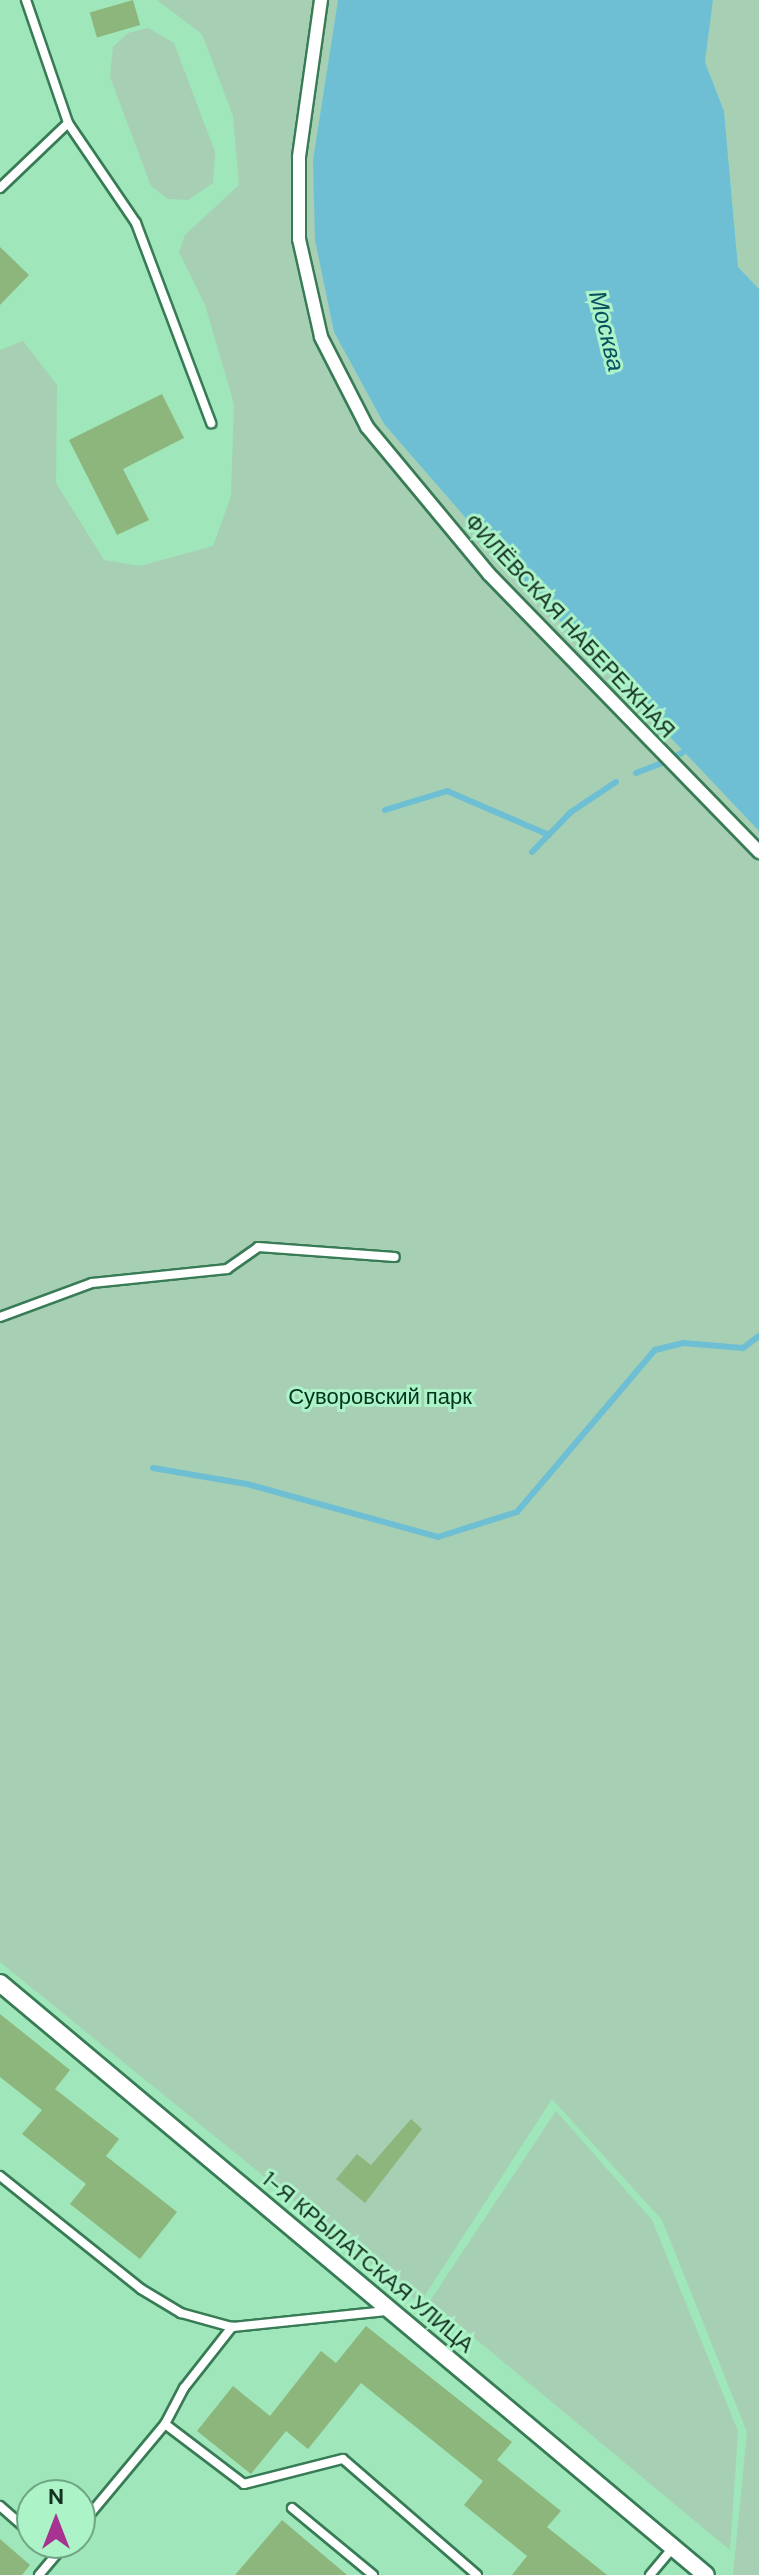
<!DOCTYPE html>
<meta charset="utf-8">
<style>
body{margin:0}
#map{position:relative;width:759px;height:2575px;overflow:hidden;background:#9fe6ba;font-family:"DM Sans",sans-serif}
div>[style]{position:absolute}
.green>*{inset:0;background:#a6cfb4}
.water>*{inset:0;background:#6ebfd4}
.stream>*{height:6px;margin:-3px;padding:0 3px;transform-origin:3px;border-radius:3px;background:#6ebfd4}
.building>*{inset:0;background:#8db67c;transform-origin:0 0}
.roads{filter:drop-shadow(2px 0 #387c56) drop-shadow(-2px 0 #387c56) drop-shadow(0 2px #387c56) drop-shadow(0 -2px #387c56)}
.service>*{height:8px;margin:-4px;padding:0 4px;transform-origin:4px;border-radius:4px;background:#fff}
.pedestrian>*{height:12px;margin:-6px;padding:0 6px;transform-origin:6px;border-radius:6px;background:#fff}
.minor>*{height:16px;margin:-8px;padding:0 8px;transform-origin:8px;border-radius:8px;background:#fff}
span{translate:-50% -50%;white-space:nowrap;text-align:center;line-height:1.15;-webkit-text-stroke:6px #acf3c7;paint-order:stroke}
.street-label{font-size:22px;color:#153121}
.park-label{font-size:22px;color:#00331b}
.water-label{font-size:24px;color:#085160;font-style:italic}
.north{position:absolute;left:16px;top:2479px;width:80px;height:80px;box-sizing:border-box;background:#acf3c7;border:2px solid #70a585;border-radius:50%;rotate:0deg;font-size:22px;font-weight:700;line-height:32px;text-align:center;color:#153121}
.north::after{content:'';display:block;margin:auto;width:28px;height:36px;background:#a5338f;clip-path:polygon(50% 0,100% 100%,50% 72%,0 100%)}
</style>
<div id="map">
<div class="green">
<div style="clip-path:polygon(157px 0,338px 0,313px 160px,334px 332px,384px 424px,504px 562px,759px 831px,759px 2575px,733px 2575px,747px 2432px,662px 2220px,552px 2099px,420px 2303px,0 1962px,0 350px,23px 341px,57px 385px,56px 483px,104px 560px,140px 566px,213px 546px,231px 496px,234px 404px,205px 305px,179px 252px,185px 235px,239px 185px,233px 116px,202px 34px)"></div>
<div style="clip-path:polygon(713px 0,759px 0,759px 289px,738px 267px,724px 111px,705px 62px)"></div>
<div style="clip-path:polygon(148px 28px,174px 43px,215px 152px,213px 183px,188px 200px,168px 199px,151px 186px,110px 77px,113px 47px,128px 33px)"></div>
<div style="clip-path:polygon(556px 2111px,652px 2220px,738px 2431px,730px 2550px,430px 2301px)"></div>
</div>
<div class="water">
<div style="clip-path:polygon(338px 0,713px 0,705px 62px,724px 111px,738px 267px,759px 289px,759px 831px,504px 562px,384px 424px,334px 332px,315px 240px,313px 160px)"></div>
</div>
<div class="stream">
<div style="left:673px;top:757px;width:10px;rotate:-24deg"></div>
<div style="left:636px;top:773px;width:26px;rotate:-21deg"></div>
<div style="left:385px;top:810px;width:65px;rotate:-17deg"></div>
<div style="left:447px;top:791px;width:111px;rotate:23.3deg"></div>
<div style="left:532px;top:852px;width:56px;rotate:-45.7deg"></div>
<div style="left:571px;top:812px;width:54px;rotate:-33.7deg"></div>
<div style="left:153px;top:1468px;width:95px;rotate:9.7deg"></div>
<div style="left:247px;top:1484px;width:198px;rotate:15.5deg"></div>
<div style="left:438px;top:1537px;width:83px;rotate:-17.6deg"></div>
<div style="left:517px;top:1512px;width:213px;rotate:-49.6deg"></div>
<div style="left:655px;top:1350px;width:29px;rotate:-14deg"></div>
<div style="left:683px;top:1343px;width:60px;rotate:4.8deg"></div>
<div style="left:743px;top:1348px;width:20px;rotate:-37deg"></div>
</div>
<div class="building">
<div style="left:133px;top:0;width:26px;height:45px;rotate:74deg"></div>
<div style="clip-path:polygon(0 247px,29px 275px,0 305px)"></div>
<div style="clip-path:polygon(162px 394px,184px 438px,123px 469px,149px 520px,117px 535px,69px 440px)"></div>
<div style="clip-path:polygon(0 2014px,70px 2070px,55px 2089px,119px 2139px,106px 2156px,177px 2212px,140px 2259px,70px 2204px,86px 2184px,22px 2134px,42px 2110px,0 2077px)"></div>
<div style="clip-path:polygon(411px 2119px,422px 2129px,365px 2203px,336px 2179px,357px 2154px,371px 2165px)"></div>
<div style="clip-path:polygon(366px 2326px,512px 2442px,497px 2460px,561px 2511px,547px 2527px,607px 2575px,512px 2575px,527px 2556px,464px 2505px,483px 2481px,361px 2383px,308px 2449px,286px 2431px,251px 2474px,197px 2431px,233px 2386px,270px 2416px,321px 2351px,336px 2363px)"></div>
<div style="clip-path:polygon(282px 2520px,347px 2575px,235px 2575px)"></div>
<div style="clip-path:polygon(0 2539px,30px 2565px,22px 2575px,0 2575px)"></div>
</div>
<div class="roads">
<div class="service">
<div style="left:26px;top:0;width:130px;rotate:71.1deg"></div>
<div style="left:68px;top:123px;width:121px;rotate:55.8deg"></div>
<div style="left:136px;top:223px;width:214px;rotate:69.4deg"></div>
<div style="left:0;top:188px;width:94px;rotate:-43.7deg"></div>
<div style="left:0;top:1317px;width:98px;rotate:-20.3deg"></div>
<div style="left:92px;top:1283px;width:136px;rotate:-5.9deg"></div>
<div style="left:227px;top:1269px;width:38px;rotate:-35deg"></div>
<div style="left:258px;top:1247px;width:137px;rotate:4.2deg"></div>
<div style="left:0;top:2176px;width:181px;rotate:38.7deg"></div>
<div style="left:141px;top:2289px;width:47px;rotate:31deg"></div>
<div style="left:181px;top:2313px;width:53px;rotate:15.4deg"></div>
<div style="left:165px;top:2424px;width:99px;rotate:37.2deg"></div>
<div style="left:244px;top:2484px;width:102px;rotate:-14.2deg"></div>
<div style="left:343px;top:2459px;width:177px;rotate:40.9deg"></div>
<div style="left:0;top:2506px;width:43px;rotate:41.2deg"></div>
<div style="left:292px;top:2508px;width:105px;rotate:39.6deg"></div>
<div style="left:80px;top:2526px;width:133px;rotate:-50.2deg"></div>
<div style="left:165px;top:2424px;width:41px;rotate:-62.2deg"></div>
<div style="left:184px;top:2388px;width:78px;rotate:-51.8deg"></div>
<div style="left:232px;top:2327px;width:156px;rotate:-5.9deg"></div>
<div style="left:42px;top:2543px;width:18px;rotate:43deg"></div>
<div style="left:39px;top:2575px;width:42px;rotate:-49.8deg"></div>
<div style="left:650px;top:2575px;width:35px;rotate:-50deg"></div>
</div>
<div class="pedestrian">
<div style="left:321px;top:0;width:159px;rotate:98deg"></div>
<div style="left:299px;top:157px;width:82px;rotate:90deg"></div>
<div style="left:299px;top:239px;width:100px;rotate:77.3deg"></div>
<div style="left:321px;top:337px;width:101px;rotate:62.9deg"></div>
<div style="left:367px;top:427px;width:191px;rotate:50.3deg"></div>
<div style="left:489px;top:574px;width:388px;rotate:45.8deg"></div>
</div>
<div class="minor">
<div style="left:0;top:1983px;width:921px;rotate:39.98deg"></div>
</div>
</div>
<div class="street-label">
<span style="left:570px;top:626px;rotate:47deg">ФИЛЁВСКАЯ НАБЕРЕЖНАЯ</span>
<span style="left:368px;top:2262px;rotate:40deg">1-Я КРЫЛАТСКАЯ УЛИЦА</span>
</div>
<div class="park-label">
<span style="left:380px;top:1397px">Суворовский парк</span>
</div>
<div class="water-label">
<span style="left:607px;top:331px;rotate:76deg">Москва</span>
</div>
<div class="north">N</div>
</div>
